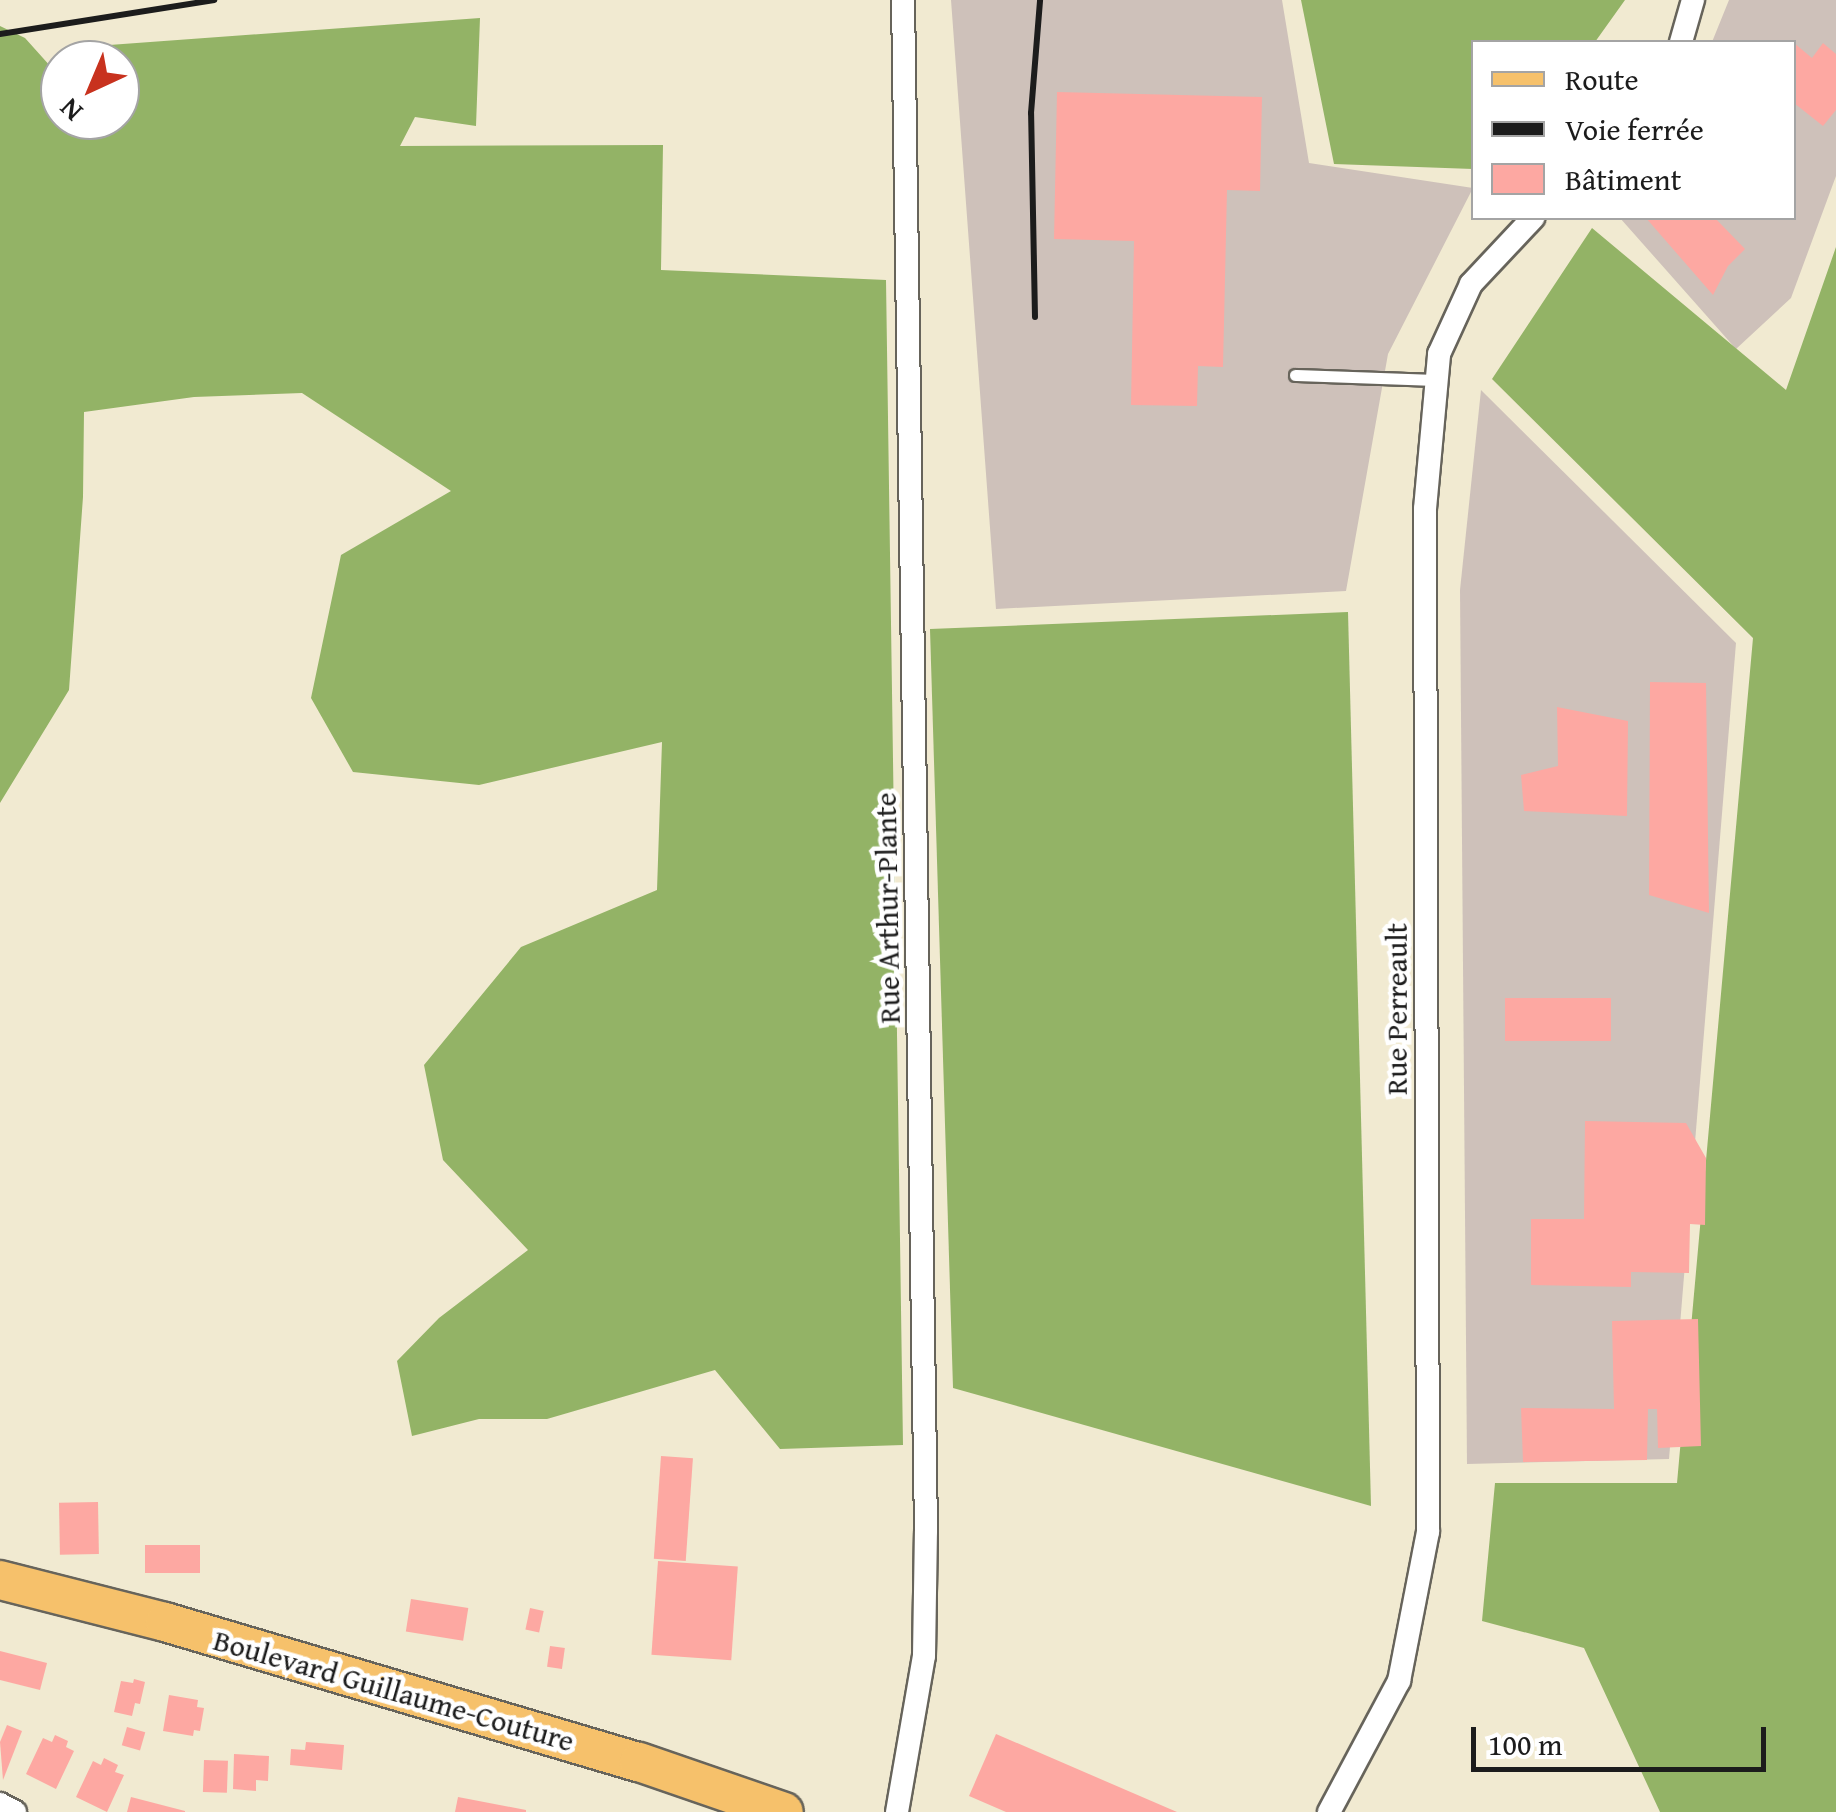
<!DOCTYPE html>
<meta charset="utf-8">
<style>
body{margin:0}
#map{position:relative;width:1836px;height:1812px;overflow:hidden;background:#f1ead1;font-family:"Gentium Book Plus",serif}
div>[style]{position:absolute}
.industrial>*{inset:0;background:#cec1ba}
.forest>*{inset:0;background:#93b366}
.building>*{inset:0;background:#fda8a2;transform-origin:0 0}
.roads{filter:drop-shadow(2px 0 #67645b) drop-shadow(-2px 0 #67645b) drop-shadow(0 2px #67645b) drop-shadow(0 -2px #67645b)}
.lane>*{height:11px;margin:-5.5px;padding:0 5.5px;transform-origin:5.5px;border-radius:5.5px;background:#fff}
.street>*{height:22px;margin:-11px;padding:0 11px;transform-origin:11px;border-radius:11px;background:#fff}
.primary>*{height:38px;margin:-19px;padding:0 19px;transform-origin:19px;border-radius:19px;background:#f6c16b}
.rail>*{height:6px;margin:-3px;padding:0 3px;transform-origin:3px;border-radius:3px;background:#1c1c1c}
span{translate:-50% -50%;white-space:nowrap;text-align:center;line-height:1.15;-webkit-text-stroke:9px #fff;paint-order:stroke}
.street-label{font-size:30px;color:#1c1c1c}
.legend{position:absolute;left:1471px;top:40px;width:325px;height:180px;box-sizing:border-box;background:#fff;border:2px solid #a4a4a4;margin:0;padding:12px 18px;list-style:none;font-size:30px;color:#1c1c1c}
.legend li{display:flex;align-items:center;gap:20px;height:50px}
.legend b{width:50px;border:2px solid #a4a4a4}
.north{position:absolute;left:40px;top:40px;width:100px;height:100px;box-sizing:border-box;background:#fff;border:2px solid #a4a4a4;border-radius:50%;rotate:224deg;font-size:28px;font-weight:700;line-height:40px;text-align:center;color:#1c1c1c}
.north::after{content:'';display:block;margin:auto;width:35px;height:45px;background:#c8321e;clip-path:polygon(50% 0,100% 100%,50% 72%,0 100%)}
.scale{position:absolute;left:1471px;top:1727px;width:295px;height:45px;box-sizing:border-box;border:5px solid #1c1c1c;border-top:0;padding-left:12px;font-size:30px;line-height:35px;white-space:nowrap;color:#1c1c1c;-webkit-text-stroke:8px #fff;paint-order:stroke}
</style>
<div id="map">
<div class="industrial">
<div style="clip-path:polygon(951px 0,1282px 0,1309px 163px,1473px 188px,1388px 354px,1346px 591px,996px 609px)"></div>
<div style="clip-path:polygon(1729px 0,1836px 0,1836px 176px,1791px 298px,1736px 349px,1620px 218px,1794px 218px,1794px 42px,1712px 42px)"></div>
<div style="clip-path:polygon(1481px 390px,1736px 643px,1669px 1459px,1467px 1464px,1460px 590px)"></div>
</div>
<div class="forest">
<div style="clip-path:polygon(1301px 0,1625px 0,1595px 42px,1474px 42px,1473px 169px,1334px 164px)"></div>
<div style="clip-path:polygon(480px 18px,476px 126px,415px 117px,400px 146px,663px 145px,661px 270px,886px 280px,903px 1445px,780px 1449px,715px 1370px,547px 1419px,479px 1419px,412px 1436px,397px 1361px,439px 1318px,528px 1250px,443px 1160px,424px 1065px,521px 947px,657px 890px,662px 742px,479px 785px,353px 772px,311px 698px,341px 555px,451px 491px,302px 393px,194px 397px,84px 412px,83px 497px,69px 690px,0 803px,0 26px,25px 38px,60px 77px,60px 120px,120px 120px,120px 60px,78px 60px,82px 47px)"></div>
<div style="clip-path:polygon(1592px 228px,1786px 390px,1836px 247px,1836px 1812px,1660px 1812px,1584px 1648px,1482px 1621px,1495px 1483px,1677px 1483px,1753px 638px,1492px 379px)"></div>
<div style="clip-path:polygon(1348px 612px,1371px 1506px,953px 1388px,930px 629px)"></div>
</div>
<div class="building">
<div style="clip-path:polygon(1794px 43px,1812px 58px,1823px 43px,1836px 54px,1836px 110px,1823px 126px,1794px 103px)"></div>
<div style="clip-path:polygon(1057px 92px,1262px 97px,1260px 191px,1227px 190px,1223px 367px,1198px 366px,1197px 406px,1131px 405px,1134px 241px,1054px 239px)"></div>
<div style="clip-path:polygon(1646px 218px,1715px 218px,1745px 249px,1728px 266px,1713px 295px)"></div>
<div style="clip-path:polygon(1650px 682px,1706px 683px,1709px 913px,1649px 895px)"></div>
<div style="clip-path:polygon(1557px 707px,1628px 721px,1627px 816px,1524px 811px,1521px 775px,1558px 766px)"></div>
<div style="left:1505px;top:998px;width:106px;height:43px"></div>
<div style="clip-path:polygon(1585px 1121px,1686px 1123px,1706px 1158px,1705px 1225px,1690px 1224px,1689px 1273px,1631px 1272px,1631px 1287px,1531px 1285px,1531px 1219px,1584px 1219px)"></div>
<div style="clip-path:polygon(1698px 1319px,1701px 1446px,1658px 1448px,1657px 1409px,1648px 1409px,1647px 1460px,1523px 1462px,1521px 1408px,1614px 1409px,1612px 1321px)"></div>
<div style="left:661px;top:1456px;width:32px;height:103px;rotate:4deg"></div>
<div style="left:98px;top:1502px;width:52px;height:39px;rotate:89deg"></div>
<div style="left:145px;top:1545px;width:55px;height:28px"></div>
<div style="left:658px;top:1561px;width:80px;height:94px;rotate:4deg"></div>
<div style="left:411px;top:1599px;width:58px;height:33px;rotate:9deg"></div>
<div style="left:530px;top:1608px;width:14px;height:22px;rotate:12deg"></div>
<div style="left:550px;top:1646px;width:15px;height:21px;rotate:8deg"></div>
<div style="clip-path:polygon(0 1651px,47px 1663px,40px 1690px,0 1680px)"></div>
<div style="clip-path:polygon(134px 1679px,145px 1682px,140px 1704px,135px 1703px,132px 1716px,114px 1712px,121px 1681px,133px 1683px)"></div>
<div style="clip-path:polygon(169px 1695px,198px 1700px,197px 1707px,204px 1708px,200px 1731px,194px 1730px,193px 1736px,163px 1731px)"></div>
<div style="clip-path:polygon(7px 1725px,22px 1731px,3px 1780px,0 1742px)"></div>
<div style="left:127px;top:1727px;width:19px;height:19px;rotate:16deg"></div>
<div style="clip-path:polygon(996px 1734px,1177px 1812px,1006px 1812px,969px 1796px)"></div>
<div style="clip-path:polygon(55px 1735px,68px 1741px,66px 1747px,74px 1751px,56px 1789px,26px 1774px,43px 1738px,52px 1742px)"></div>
<div style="clip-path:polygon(306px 1742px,344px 1745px,342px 1770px,290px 1765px,291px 1749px,305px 1750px)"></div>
<div style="clip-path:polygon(234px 1754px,269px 1756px,268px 1781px,256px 1780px,256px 1791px,233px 1789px)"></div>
<div style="clip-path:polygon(104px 1758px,118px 1765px,115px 1772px,124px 1775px,107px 1812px,76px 1797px,93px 1761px,101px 1765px)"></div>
<div style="left:204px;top:1760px;width:24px;height:32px;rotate:2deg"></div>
<div style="clip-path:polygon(131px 1797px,185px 1811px,185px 1812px,127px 1812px)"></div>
<div style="clip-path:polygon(458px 1797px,526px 1810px,526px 1812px,455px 1812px)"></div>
</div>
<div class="roads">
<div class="lane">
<div style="left:1295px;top:375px;width:142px;rotate:2deg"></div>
</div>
<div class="street">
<div style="left:1681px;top:42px;width:44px;rotate:-74.1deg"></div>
<div style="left:0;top:1804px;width:17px;rotate:28deg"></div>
<div style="left:897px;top:1812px;width:158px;rotate:-80.2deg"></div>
<div style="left:924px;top:1656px;width:125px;rotate:-89.1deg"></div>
<div style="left:926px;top:1531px;width:1531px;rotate:-90.86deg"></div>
<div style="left:1329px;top:1812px;width:149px;rotate:-61.9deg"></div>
<div style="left:1399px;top:1681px;width:152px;rotate:-79deg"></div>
<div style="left:1428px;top:1532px;width:1023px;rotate:-90.17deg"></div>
<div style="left:1425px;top:509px;width:156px;rotate:-84.8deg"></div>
<div style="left:1439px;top:354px;width:77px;rotate:-65.4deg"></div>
<div style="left:1471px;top:284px;width:91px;rotate:-46.8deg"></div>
</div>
<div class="primary">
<div style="left:0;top:1580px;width:170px;rotate:14.3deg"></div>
<div style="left:165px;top:1622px;width:494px;rotate:16.5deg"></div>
<div style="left:639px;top:1762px;width:153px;rotate:19deg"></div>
</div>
</div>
<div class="rail">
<div style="left:0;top:34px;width:217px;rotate:-9deg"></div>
<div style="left:1035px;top:317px;width:204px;rotate:-91.1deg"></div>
<div style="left:1031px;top:113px;width:113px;rotate:-85.4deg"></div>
</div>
<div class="street-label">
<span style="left:887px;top:908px;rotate:-91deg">Rue Arthur-Plante</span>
<span style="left:1396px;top:1009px;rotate:-90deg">Rue Perreault</span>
<span style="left:394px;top:1690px;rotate:16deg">Boulevard Guillaume-Couture</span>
</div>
<ul class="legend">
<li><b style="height:12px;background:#f6c16b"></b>Route</li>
<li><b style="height:12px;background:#1c1c1c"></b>Voie ferrée</li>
<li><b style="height:28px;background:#fda8a2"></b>Bâtiment</li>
</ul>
<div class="north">N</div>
<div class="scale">100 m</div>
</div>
